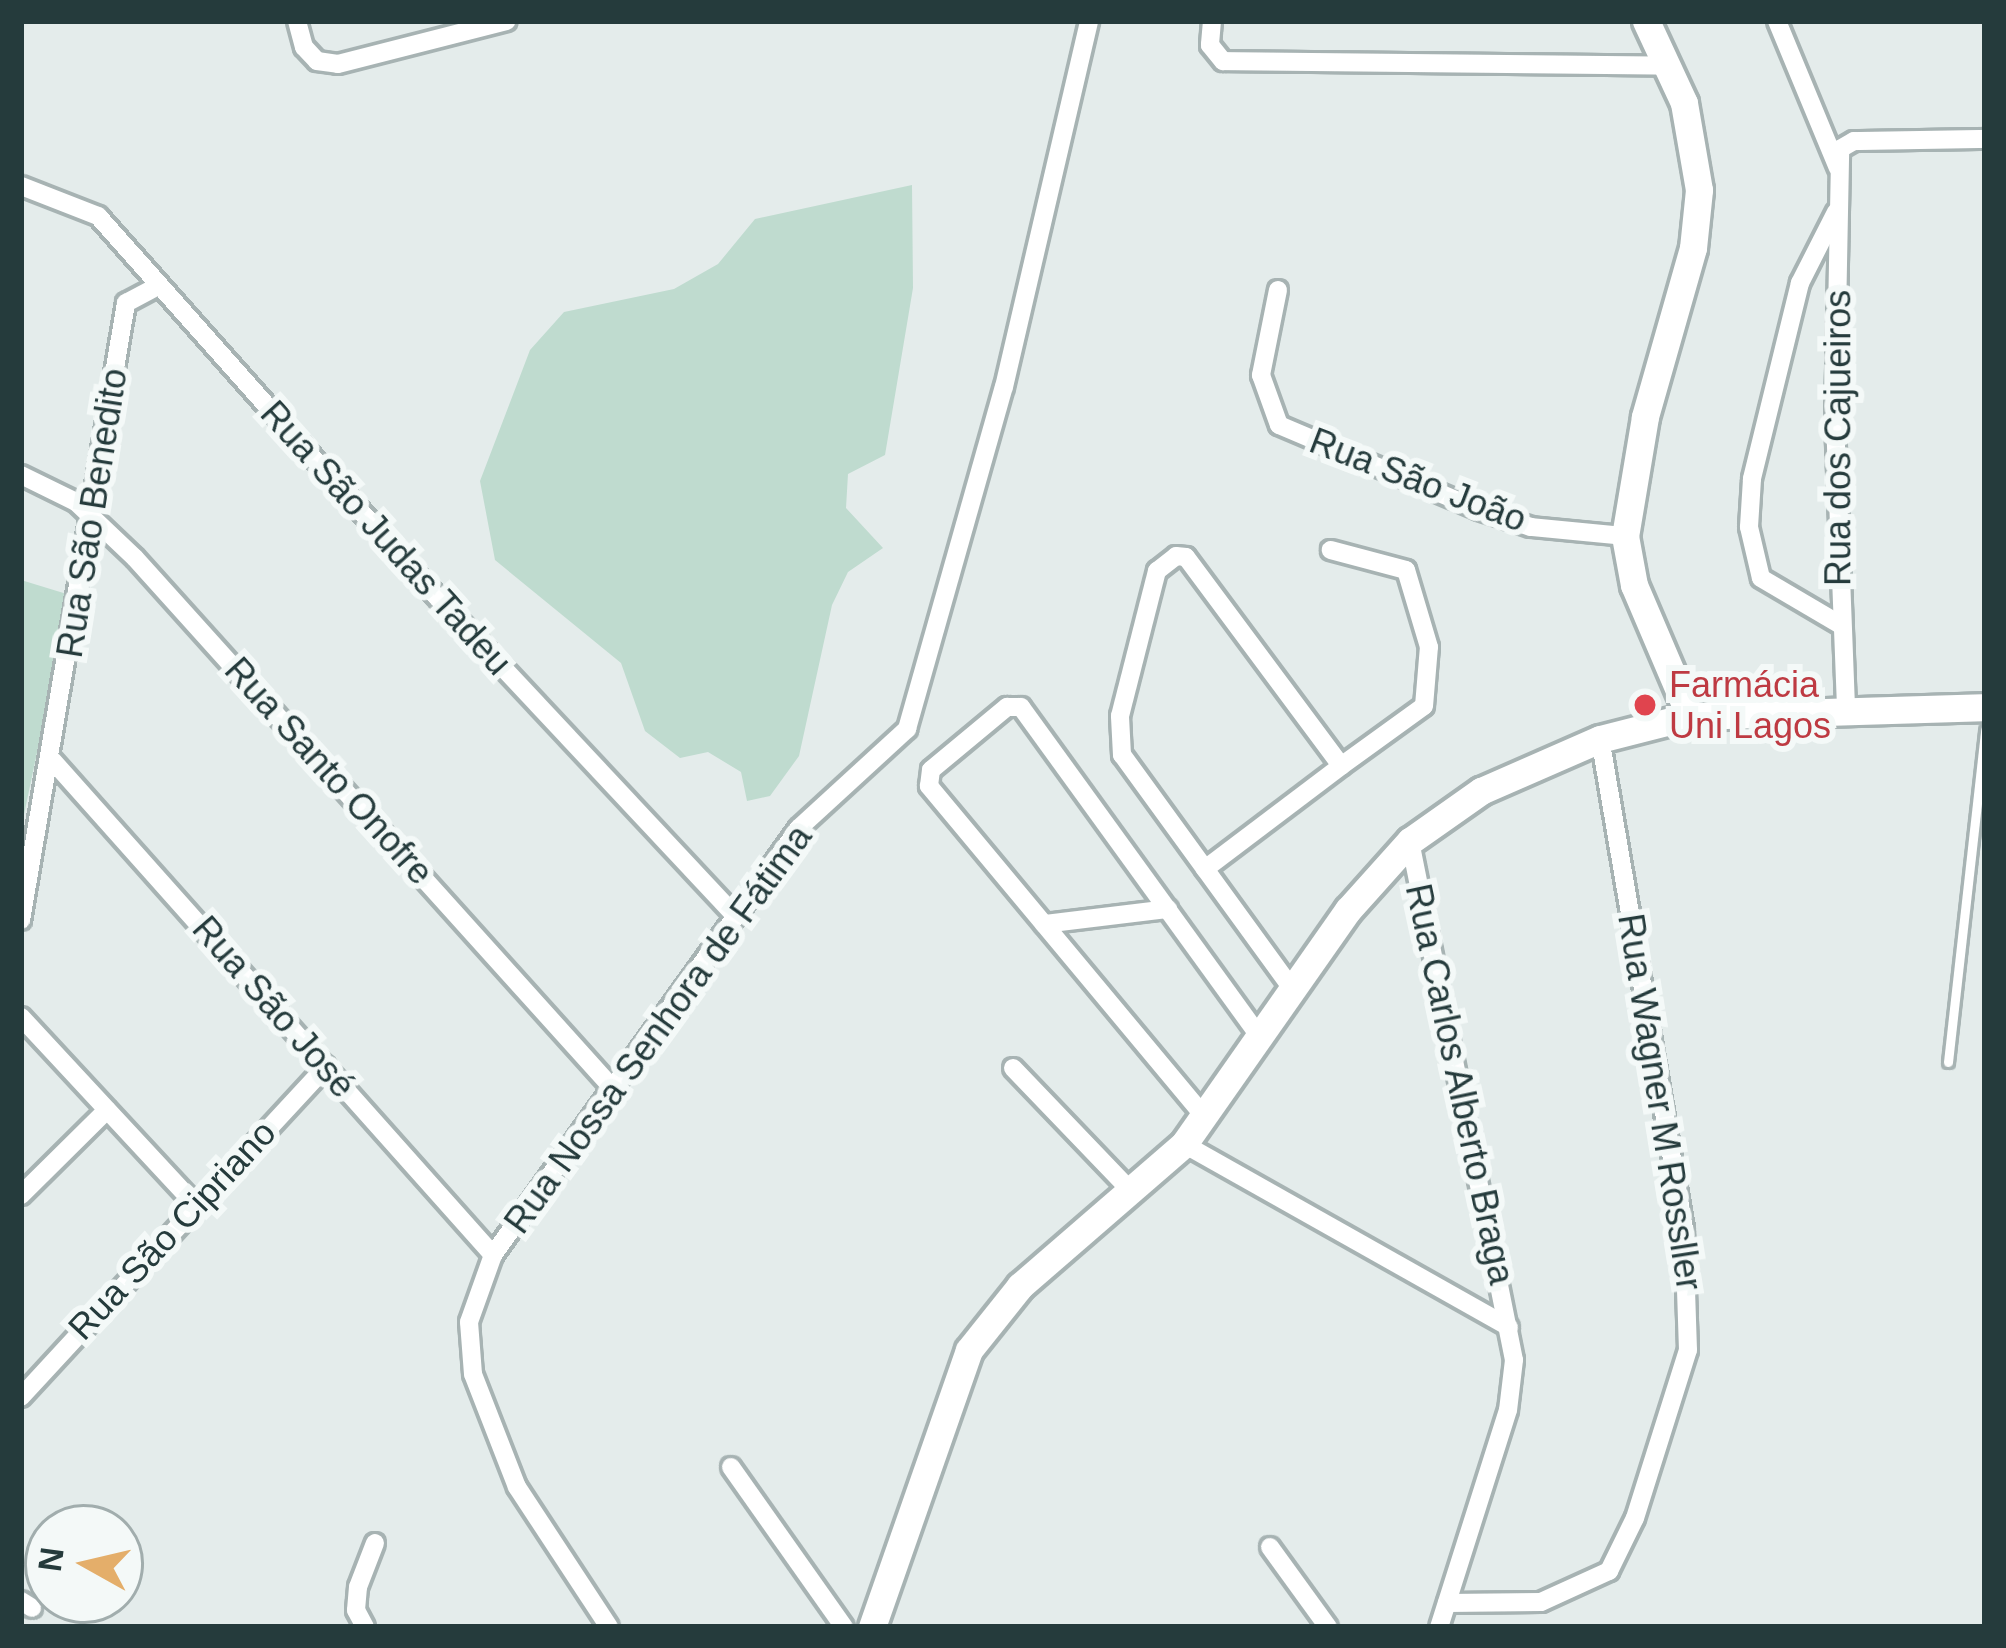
<!DOCTYPE html>
<meta charset="utf-8">
<style>
body{margin:0}
#map{position:relative;width:2006px;height:1648px;overflow:hidden;background:#e4eceb;font-family:Helvetica,sans-serif}
div>[style]{position:absolute}
.green>*{inset:0;background:#bfdbcf}
.roads{filter:drop-shadow(3px 0 #a7b3b3) drop-shadow(-3px 0 #a7b3b3) drop-shadow(0 3px #a7b3b3) drop-shadow(0 -3px #a7b3b3)}
.lane>*{height:9px;margin:-4.5px;padding:0 4.5px;transform-origin:4.5px;border-radius:4.5px;background:#fff}
.street>*{height:18px;margin:-9px;padding:0 9px;transform-origin:9px;border-radius:9px;background:#fff}
.secondary>*{height:27px;margin:-13.5px;padding:0 13.5px;transform-origin:13.5px;border-radius:13.5px;background:#fff}
.dots>*{width:33px;height:33px;translate:-50% -50%;box-sizing:border-box;border:6px solid #f4f9f8;border-radius:50%}
span{translate:-50% -50%;white-space:nowrap;text-align:center;line-height:1.15;-webkit-text-stroke:12px #f4f9f8;paint-order:stroke}
.street-label{font-size:36px;color:#253b3c}
.health-label{font-size:36px;color:#be3a42}
.left{translate:0 -50%;text-align:left}
.frame{position:absolute;inset:0;border:24px solid #253b3c;pointer-events:none}
.north{position:absolute;left:24px;top:1504px;width:120px;height:120px;box-sizing:border-box;background:#f4f9f8;border:3px solid #a1adad;border-radius:50%;rotate:278deg;font-size:33px;font-weight:700;line-height:48px;text-align:center;color:#253b3c}
.north::after{content:'';display:block;margin:auto;width:42px;height:54px;background:#e4ae6a;clip-path:polygon(50% 0,100% 100%,50% 72%,0 100%)}
</style>
<div id="map">
<div class="green">
<div style="clip-path:polygon(912px 185px,913px 288px,885px 455px,848px 474px,846px 508px,883px 548px,848px 572px,832px 605px,799px 756px,770px 796px,747px 801px,741px 772px,708px 752px,680px 758px,645px 731px,621px 663px,495px 560px,480px 481px,530px 350px,564px 312px,674px 289px,718px 264px,755px 219px)"></div>
<div style="clip-path:polygon(21px 580px,70px 595px,21px 829px)"></div>
</div>
<div class="roads">
<div class="lane">
<div style="left:1948px;top:1062px;width:334px;rotate:-83.6deg"></div>
</div>
<div class="street">
<div style="left:297px;top:21px;width:27px;rotate:75deg"></div>
<div style="left:304px;top:47px;width:19px;rotate:47deg"></div>
<div style="left:317px;top:61px;width:21px;rotate:8deg"></div>
<div style="left:338px;top:64px;width:174px;rotate:-14.3deg"></div>
<div style="left:1212px;top:21px;width:24px;rotate:95deg"></div>
<div style="left:1210px;top:45px;width:21px;rotate:51deg"></div>
<div style="left:1223px;top:61px;width:446px;rotate:0.6deg"></div>
<div style="left:1777px;top:21px;width:159px;rotate:67.5deg"></div>
<div style="left:21px;top:186px;width:83px;rotate:21.3deg"></div>
<div style="left:98px;top:216px;width:509px;rotate:48.35deg"></div>
<div style="left:436px;top:596px;width:438px;rotate:46.9deg"></div>
<div style="left:1836px;top:212px;width:80px;rotate:116.9deg"></div>
<div style="left:1800px;top:283px;width:202px;rotate:103.8deg"></div>
<div style="left:1752px;top:479px;width:48px;rotate:93.6deg"></div>
<div style="left:1749px;top:527px;width:52px;rotate:76.8deg"></div>
<div style="left:1761px;top:578px;width:91px;rotate:30.5deg"></div>
<div style="left:1278px;top:290px;width:87px;rotate:101.3deg"></div>
<div style="left:1261px;top:375px;width:53px;rotate:70.2deg"></div>
<div style="left:1279px;top:425px;width:217px;rotate:23deg"></div>
<div style="left:1479px;top:510px;width:55px;rotate:18.1deg"></div>
<div style="left:1531px;top:527px;width:94px;rotate:5.5deg"></div>
<div style="left:21px;top:475px;width:61px;rotate:26.1deg"></div>
<div style="left:76px;top:502px;width:81px;rotate:43.5deg"></div>
<div style="left:135px;top:558px;width:719px;rotate:47.99deg"></div>
<div style="left:1846px;top:707px;width:287px;rotate:-92.2deg"></div>
<div style="left:1835px;top:420px;width:271px;rotate:-88.9deg"></div>
<div style="left:1840px;top:149px;width:16px;rotate:-30deg"></div>
<div style="left:1854px;top:141px;width:131px;rotate:-0.9deg"></div>
<div style="left:53px;top:761px;width:662px;rotate:48.31deg"></div>
<div style="left:1410px;top:841px;width:529px;rotate:78.67deg"></div>
<div style="left:1514px;top:1360px;width:50px;rotate:96.8deg"></div>
<div style="left:1508px;top:1410px;width:228px;rotate:107.6deg"></div>
<div style="left:1205px;top:869px;width:171px;rotate:-37.1deg"></div>
<div style="left:21px;top:920px;width:626px;rotate:-80.34deg"></div>
<div style="left:126px;top:303px;width:36px;rotate:-28deg"></div>
<div style="left:1044px;top:924px;width:125px;rotate:-6.9deg"></div>
<div style="left:1293px;top:990px;width:291px;rotate:-126deg"></div>
<div style="left:1122px;top:755px;width:39px;rotate:-93deg"></div>
<div style="left:1120px;top:716px;width:150px;rotate:-75.7deg"></div>
<div style="left:1157px;top:571px;width:24px;rotate:-38deg"></div>
<div style="left:1176px;top:556px;width:10px;rotate:6deg"></div>
<div style="left:1186px;top:557px;width:260px;rotate:53.4deg"></div>
<div style="left:1341px;top:766px;width:102px;rotate:-35.9deg"></div>
<div style="left:1424px;top:706px;width:59px;rotate:-85.2deg"></div>
<div style="left:1429px;top:647px;width:80px;rotate:-106.6deg"></div>
<div style="left:1406px;top:570px;width:78px;rotate:-165.1deg"></div>
<div style="left:21px;top:1017px;width:257px;rotate:47.1deg"></div>
<div style="left:1013px;top:1068px;width:172px;rotate:46.2deg"></div>
<div style="left:1204px;top:1116px;width:430px;rotate:-129.8deg"></div>
<div style="left:929px;top:786px;width:16px;rotate:-83deg"></div>
<div style="left:931px;top:770px;width:99px;rotate:-39.7deg"></div>
<div style="left:1007px;top:707px;width:14px"></div>
<div style="left:1021px;top:707px;width:407px;rotate:54.1deg"></div>
<div style="left:1184px;top:1144px;width:373px;rotate:29.4deg"></div>
<div style="left:21px;top:1195px;width:121px;rotate:-44.7deg"></div>
<div style="left:21px;top:1397px;width:450px;rotate:-47.3deg"></div>
<div style="left:731px;top:1467px;width:196px;rotate:54.8deg"></div>
<div style="left:1270px;top:1547px;width:99px;rotate:54.1deg"></div>
<div style="left:21px;top:1601px;width:13px;rotate:32deg"></div>
<div style="left:1447px;top:1603px;width:94px;rotate:-0.6deg"></div>
<div style="left:1541px;top:1602px;width:75px;rotate:-24.5deg"></div>
<div style="left:1609px;top:1571px;width:59px;rotate:-63.9deg"></div>
<div style="left:1635px;top:1518px;width:176px;rotate:-72.5deg"></div>
<div style="left:1688px;top:1350px;width:121px;rotate:-91.9deg"></div>
<div style="left:1684px;top:1229px;width:497px;rotate:-99.7deg"></div>
<div style="left:365px;top:1627px;width:19px;rotate:-118deg"></div>
<div style="left:356px;top:1610px;width:23px;rotate:-85deg"></div>
<div style="left:358px;top:1587px;width:47px;rotate:-68.9deg"></div>
<div style="left:609px;top:1627px;width:168px;rotate:-123.3deg"></div>
<div style="left:517px;top:1487px;width:121px;rotate:-111.3deg"></div>
<div style="left:473px;top:1374px;width:52px;rotate:-94.4deg"></div>
<div style="left:469px;top:1322px;width:71px;rotate:-70.3deg"></div>
<div style="left:493px;top:1255px;width:525px;rotate:-54.37deg"></div>
<div style="left:799px;top:828px;width:147px;rotate:-42.5deg"></div>
<div style="left:907px;top:729px;width:355px;rotate:-74.2deg"></div>
<div style="left:1004px;top:387px;width:376px;rotate:-76.9deg"></div>
</div>
<div class="secondary">
<div style="left:1646px;top:21px;width:90px;rotate:65.1deg"></div>
<div style="left:1684px;top:103px;width:88px;rotate:80.2deg"></div>
<div style="left:1699px;top:190px;width:58px;rotate:95.9deg"></div>
<div style="left:1693px;top:248px;width:176px;rotate:105.9deg"></div>
<div style="left:1645px;top:417px;width:121px;rotate:99.5deg"></div>
<div style="left:1625px;top:536px;width:50px;rotate:79.6deg"></div>
<div style="left:1634px;top:585px;width:142px;rotate:66.9deg"></div>
<div style="left:872px;top:1627px;width:293px;rotate:-70.7deg"></div>
<div style="left:969px;top:1350px;width:82px;rotate:-51.4deg"></div>
<div style="left:1020px;top:1286px;width:217px;rotate:-40.9deg"></div>
<div style="left:1184px;top:1144px;width:286px;rotate:-55deg"></div>
<div style="left:1348px;top:910px;width:93px;rotate:-48.1deg"></div>
<div style="left:1410px;top:841px;width:87px;rotate:-35.2deg"></div>
<div style="left:1481px;top:791px;width:130px;rotate:-23.6deg"></div>
<div style="left:1600px;top:739px;width:93px;rotate:-14.3deg"></div>
<div style="left:1690px;top:716px;width:295px;rotate:-1.7deg"></div>
</div>
</div>
<div class="dots">
<div style="left:1645px;top:705px;background:#e0444e"></div>
</div>
<div class="street-label">
<span style="left:1838px;top:438px;rotate:-90deg">Rua dos Cajueiros</span>
<span style="left:1418px;top:480px;rotate:21deg">Rua São João</span>
<span style="left:92px;top:513px;rotate:-81deg">Rua São Benedito</span>
<span style="left:386px;top:538px;rotate:48deg">Rua São Judas Tadeu</span>
<span style="left:329px;top:771px;rotate:48deg">Rua Santo Onofre</span>
<span style="left:274px;top:1007px;rotate:49deg">Rua São José</span>
<span style="left:658px;top:1029px;rotate:-54deg">Rua Nossa Senhora de Fátima</span>
<span style="left:1460px;top:1084px;rotate:78deg">Rua Carlos Alberto Braga</span>
<span style="left:1660px;top:1102px;rotate:81deg">Rua Wagner M Rossller</span>
<span style="left:172px;top:1230px;rotate:-47deg">Rua São Cipriano</span>
</div>
<div class="health-label">
<span class="left" style="left:1669px;top:705px">Farmácia<br>Uni Lagos</span>
</div>
<div class="frame"></div>
<div class="north">N</div>
</div>
